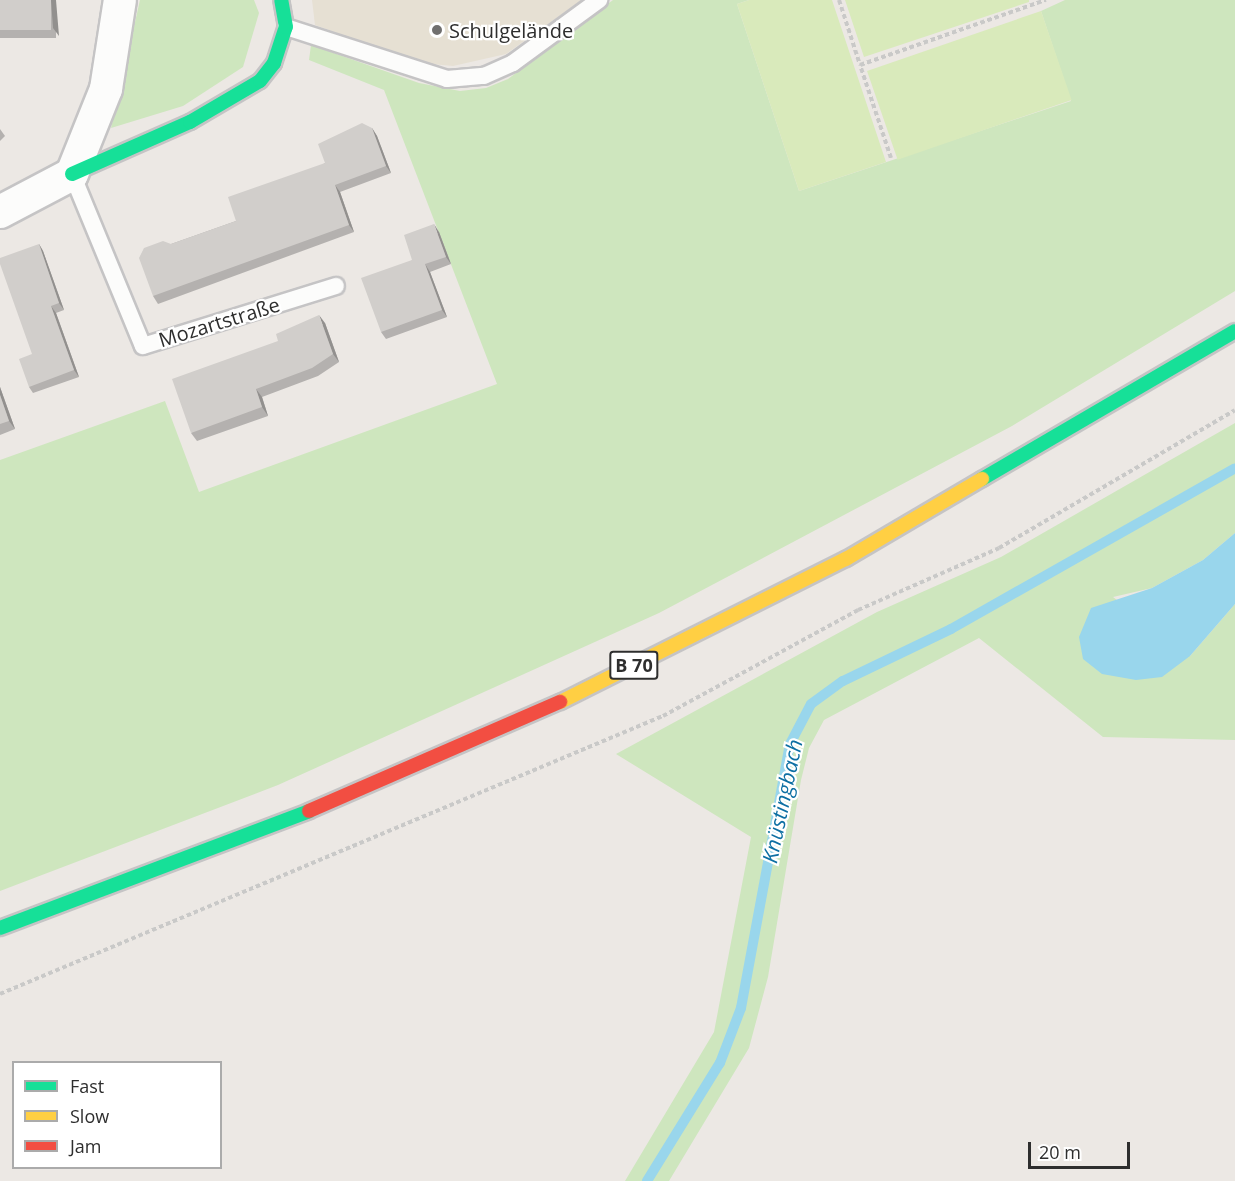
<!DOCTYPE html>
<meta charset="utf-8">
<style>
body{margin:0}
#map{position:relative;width:1235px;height:1181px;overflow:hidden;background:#ece8e4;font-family:"Open Sans",sans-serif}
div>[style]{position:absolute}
.education>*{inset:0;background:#e6e0d3}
.green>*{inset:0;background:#cee6be}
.pitch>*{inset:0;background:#d9eabb;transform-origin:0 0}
.water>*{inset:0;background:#99d6ec}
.stream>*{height:10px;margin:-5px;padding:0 5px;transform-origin:5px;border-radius:5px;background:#99d6ec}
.path>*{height:4px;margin-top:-2px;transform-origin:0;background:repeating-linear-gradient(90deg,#c9c9c8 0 4.5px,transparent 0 7.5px)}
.roads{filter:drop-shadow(2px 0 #c5c4c5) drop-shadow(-2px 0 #c5c4c5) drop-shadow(0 2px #c5c4c5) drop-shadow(0 -2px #c5c4c5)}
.lane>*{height:16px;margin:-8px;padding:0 8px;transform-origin:8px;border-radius:8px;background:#fcfcfb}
.street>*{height:32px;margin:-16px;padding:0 16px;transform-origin:16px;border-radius:16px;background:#fcfcfb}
.fast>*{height:14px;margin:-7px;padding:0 7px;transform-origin:7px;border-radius:7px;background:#16e098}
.slow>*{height:14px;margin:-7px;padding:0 7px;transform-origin:7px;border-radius:7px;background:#ffcf43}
.jam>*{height:14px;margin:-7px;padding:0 7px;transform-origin:7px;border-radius:7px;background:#f24e42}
.wall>*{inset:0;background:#b4b1af;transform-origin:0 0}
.shaded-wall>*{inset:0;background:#92908e}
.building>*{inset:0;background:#d1cecb;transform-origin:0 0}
.dots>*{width:16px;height:16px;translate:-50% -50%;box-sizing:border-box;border:3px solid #fff;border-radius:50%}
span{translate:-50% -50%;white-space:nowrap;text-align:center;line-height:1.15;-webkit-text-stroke:4.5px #fff;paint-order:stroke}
.shield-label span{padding:2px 4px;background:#fff;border:2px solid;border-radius:4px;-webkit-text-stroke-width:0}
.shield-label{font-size:18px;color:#2e2e2e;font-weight:700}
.poi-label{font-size:20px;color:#2e2e2e}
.left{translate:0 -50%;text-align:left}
.street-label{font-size:20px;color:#2e2e2e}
.water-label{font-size:21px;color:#0d6fa3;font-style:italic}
.legend{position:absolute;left:12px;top:1061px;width:210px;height:108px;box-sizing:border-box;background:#fff;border:2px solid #ababab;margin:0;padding:8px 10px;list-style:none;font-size:18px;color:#2e2e2e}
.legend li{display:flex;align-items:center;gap:12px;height:30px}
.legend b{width:30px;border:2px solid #ababab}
.scale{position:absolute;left:1028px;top:1142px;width:102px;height:27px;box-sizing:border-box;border:3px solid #2e2e2e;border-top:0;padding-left:8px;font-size:18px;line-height:21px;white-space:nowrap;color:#2e2e2e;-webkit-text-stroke:4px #fff;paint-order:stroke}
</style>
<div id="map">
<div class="education">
<div style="clip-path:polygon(312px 0,582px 0,506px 54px,453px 66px,422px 63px,315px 25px)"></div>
</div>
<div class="green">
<div style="clip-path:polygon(140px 0,254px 0,259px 13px,243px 67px,183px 106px,111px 128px)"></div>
<div style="clip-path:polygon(613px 0,749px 0,737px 4px,799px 191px,1071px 101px,1041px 11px,1065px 0,1235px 0,1235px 291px,1012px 426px,659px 613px,278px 785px,0 891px,0 460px,165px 401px,199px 492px,497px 384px,384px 90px,309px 60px,311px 45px,419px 83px,460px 91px,486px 88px,508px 79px)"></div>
<div style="clip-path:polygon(1235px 423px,1235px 533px,1203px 560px,1152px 588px,1113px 597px,1190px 656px,1235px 604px,1235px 740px,1103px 737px,979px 638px,824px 720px,809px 748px,801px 780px,768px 977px,749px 1048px,669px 1181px,625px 1181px,714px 1032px,751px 837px,616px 754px,877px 612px,1001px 557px)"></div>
</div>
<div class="pitch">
<div style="clip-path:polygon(749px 0,832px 0,886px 162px,799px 191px,737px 4px)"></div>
<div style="clip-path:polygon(845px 0,1029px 0,1029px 2px,864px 57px)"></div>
<div style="left:1041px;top:11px;width:94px;height:184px;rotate:71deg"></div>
</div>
<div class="water">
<div style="clip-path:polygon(1235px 533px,1235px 604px,1190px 656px,1162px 677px,1136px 680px,1102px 674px,1083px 659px,1079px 637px,1091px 608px,1152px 588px,1203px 560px)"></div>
</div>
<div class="stream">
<div style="left:647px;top:1181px;width:139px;rotate:-58.3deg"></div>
<div style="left:720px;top:1063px;width:59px;rotate:-69.1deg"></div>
<div style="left:741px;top:1008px;width:269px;rotate:-79.5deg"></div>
<div style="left:790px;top:744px;width:45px;rotate:-62.3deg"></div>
<div style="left:811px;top:704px;width:39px;rotate:-36deg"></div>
<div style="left:843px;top:681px;width:120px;rotate:-25.7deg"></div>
<div style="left:951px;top:629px;width:326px;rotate:-29.5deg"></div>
</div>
<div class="path">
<div style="left:839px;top:0;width:68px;rotate:72.1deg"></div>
<div style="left:891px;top:158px;width:98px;rotate:-108.4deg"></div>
<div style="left:860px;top:65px;width:197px;rotate:-19.3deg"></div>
<div style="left:0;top:994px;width:719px;rotate:-22.75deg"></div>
<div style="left:663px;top:716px;width:222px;rotate:-28.5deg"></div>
<div style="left:858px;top:610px;width:154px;rotate:-23.7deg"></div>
<div style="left:999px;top:548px;width:273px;rotate:-30.3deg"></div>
</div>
<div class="roads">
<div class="lane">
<div style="left:286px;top:27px;width:169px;rotate:17.9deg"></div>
<div style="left:447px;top:79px;width:37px;rotate:-5deg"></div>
<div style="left:484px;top:76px;width:32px;rotate:-24deg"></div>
<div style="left:513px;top:63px;width:107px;rotate:-36.2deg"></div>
<div style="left:72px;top:174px;width:186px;rotate:67.6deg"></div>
<div style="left:143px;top:346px;width:202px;rotate:-17.3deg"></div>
</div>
<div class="street">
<div style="left:0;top:212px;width:81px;rotate:-27.8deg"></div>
<div style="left:72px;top:174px;width:92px;rotate:-68.2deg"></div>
<div style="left:106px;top:89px;width:90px;rotate:-81.1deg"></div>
</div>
<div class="fast">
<div style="left:72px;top:174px;width:129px;rotate:-23.8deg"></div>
<div style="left:190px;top:122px;width:81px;rotate:-30.4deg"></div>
<div style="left:260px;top:81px;width:23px;rotate:-52deg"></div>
<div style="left:274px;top:63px;width:38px;rotate:-72deg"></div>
<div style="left:286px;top:27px;width:27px;rotate:-100deg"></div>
<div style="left:982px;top:479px;width:293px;rotate:-30.3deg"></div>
<div style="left:0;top:928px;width:330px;rotate:-20.7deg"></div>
</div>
<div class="slow">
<div style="left:560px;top:702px;width:320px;rotate:-26.6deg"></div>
<div style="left:846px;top:559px;width:158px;rotate:-30.5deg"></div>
</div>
<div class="jam">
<div style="left:309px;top:811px;width:274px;rotate:-23.5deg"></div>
</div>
</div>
<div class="wall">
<div style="left:0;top:0;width:56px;height:38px"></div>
<div style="clip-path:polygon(372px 128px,377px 136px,391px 173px,340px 192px,354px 232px,158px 304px,153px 296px,171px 244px,236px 221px,325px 163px)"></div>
<div style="clip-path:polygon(0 129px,5px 136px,0 141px)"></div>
<div style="clip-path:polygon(439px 232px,451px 264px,430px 272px,447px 317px,386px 339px,381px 332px,412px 260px)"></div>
<div style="clip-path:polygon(39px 244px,43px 251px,64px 310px,56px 313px,79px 377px,33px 393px,29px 387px,32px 354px)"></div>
<div style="clip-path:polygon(325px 323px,339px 362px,318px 376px,262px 397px,268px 416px,197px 441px,191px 433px)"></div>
<div style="clip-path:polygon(0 387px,15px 429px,0 435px)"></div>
</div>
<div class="shaded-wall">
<div style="clip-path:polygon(51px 0,56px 0,59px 36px,53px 28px)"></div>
<div style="clip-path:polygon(372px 128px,377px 136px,391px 173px,386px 166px)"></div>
<div style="clip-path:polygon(335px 185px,340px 192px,354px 232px,349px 225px)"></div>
<div style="clip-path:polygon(434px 224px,439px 232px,451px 264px,446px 257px)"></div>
<div style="clip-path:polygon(39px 244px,43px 251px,64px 310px,59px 303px)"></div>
<div style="clip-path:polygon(425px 264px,430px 272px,447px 317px,442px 310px)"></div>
<div style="clip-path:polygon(51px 306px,56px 313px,79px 377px,74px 370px)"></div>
<div style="clip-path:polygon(319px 315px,325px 323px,339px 362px,333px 354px)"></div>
<div style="clip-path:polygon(0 387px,15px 429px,9px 421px,0 395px)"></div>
<div style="clip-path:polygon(256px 389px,262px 397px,268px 416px,262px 407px)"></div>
</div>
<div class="building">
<div style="left:0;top:0;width:51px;height:30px"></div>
<div style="clip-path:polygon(362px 123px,372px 128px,386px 166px,335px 185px,349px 225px,153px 296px,139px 258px,144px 248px,163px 241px,171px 244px,236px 221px,228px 197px,325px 163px,318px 144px)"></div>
<div style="clip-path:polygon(434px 224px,446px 257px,425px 264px,442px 310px,381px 332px,361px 278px,412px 260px,404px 235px)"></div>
<div style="clip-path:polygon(39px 244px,59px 303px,51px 306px,74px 370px,29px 387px,19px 359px,32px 354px,0 264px,0 258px)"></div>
<div style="clip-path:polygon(319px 315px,333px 354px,312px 368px,256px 389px,262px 407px,191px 433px,172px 379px,278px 341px,276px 334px)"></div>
<div style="clip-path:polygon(0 395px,9px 421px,0 424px)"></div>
</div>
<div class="dots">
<div style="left:437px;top:30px;background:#706f6e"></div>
</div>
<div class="shield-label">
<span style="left:634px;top:665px">B 70</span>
</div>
<div class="poi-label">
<span class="left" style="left:449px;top:30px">Schulgelände</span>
</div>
<div class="street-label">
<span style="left:219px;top:322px;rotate:-17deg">Mozartstraße</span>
</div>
<div class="water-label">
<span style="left:782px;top:801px;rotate:-78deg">Knüstingbach</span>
</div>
<ul class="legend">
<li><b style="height:8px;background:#16e098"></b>Fast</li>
<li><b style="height:8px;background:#ffcf43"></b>Slow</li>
<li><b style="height:8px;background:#f24e42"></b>Jam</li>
</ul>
<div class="scale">20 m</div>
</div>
